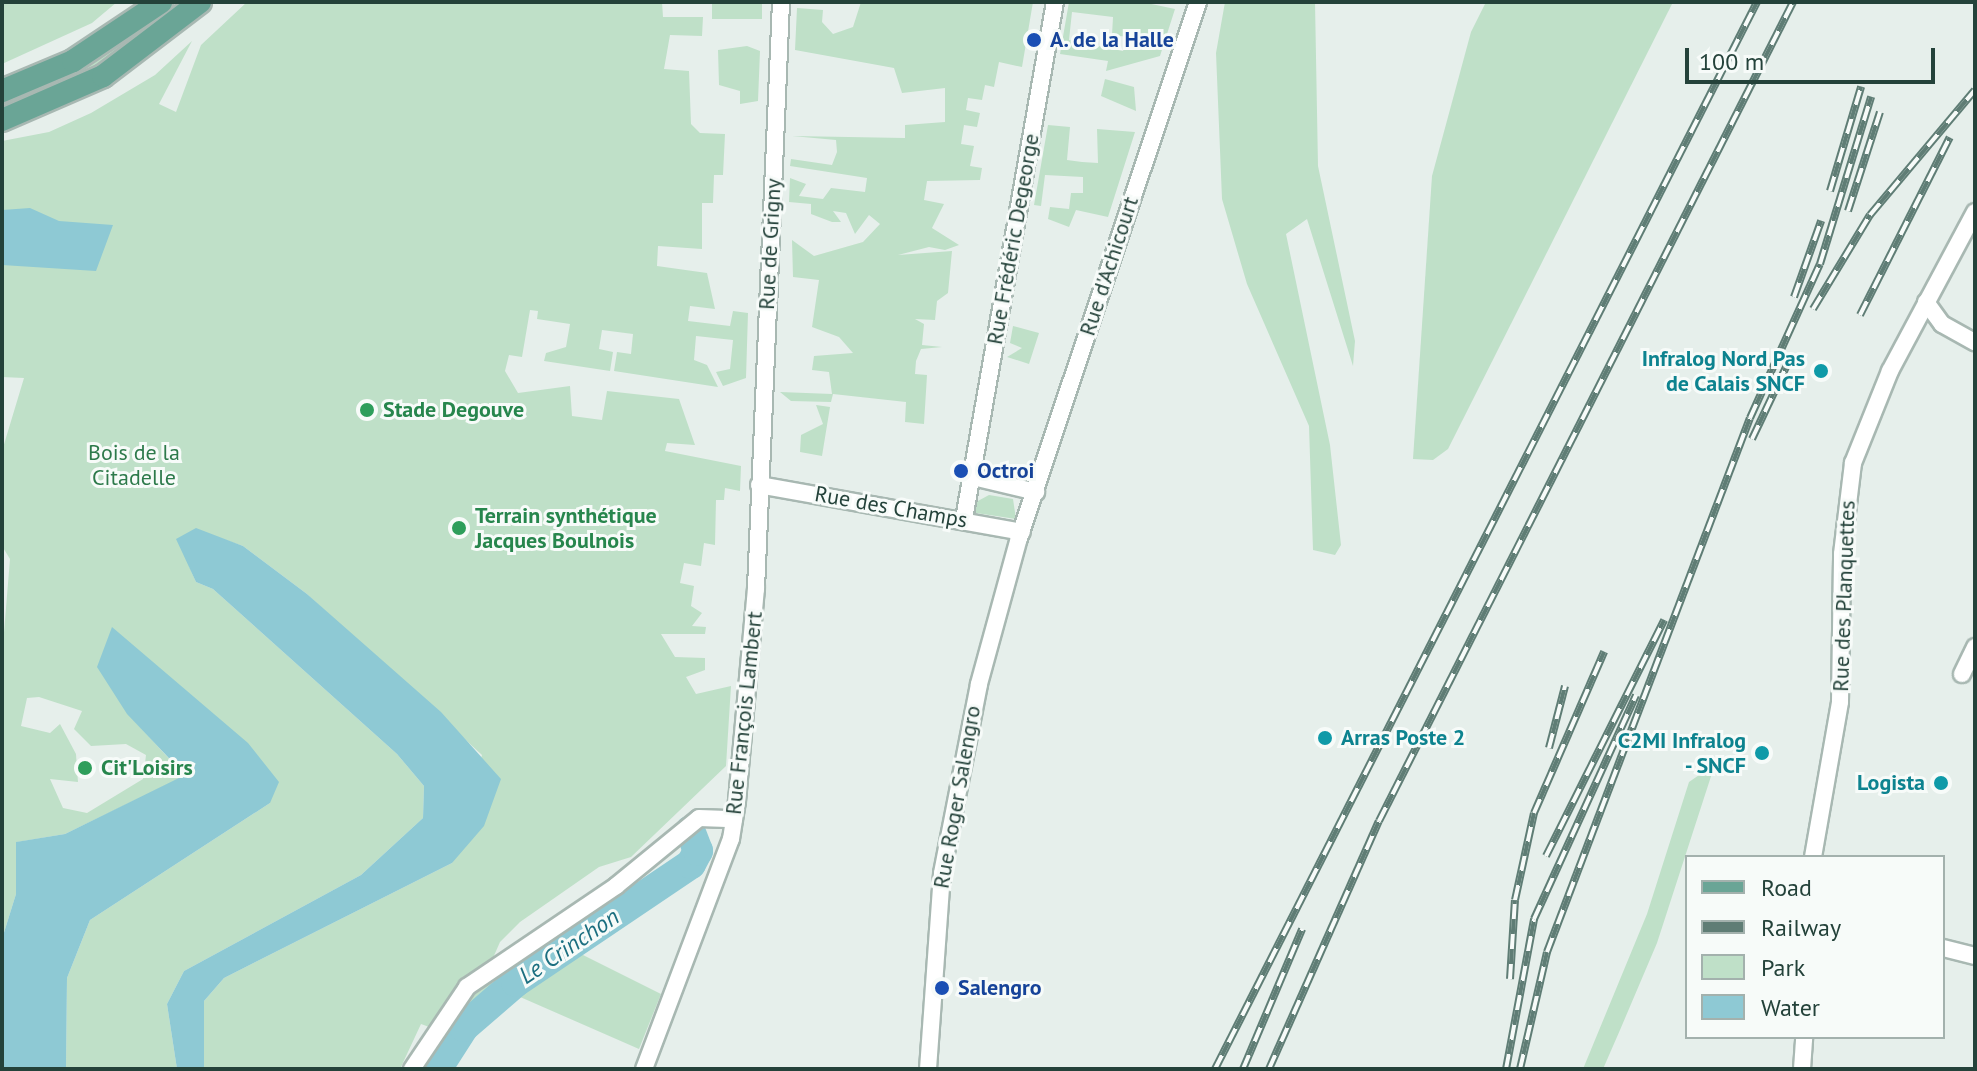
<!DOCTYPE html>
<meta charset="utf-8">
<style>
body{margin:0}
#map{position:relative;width:1977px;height:1071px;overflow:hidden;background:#e6efeb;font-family:"PT Sans",sans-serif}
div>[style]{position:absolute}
.green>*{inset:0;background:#bfe0c8;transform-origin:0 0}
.water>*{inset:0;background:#8ec9d4}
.river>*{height:30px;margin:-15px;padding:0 15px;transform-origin:15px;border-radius:15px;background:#8ec9d4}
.roads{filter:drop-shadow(2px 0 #a8b8b2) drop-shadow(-2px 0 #a8b8b2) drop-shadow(0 2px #a8b8b2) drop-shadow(0 -2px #a8b8b2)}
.minor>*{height:16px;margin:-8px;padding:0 8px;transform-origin:8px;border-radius:8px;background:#fff}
.major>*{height:22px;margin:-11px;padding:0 11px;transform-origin:11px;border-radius:11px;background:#6aa596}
.rail>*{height:8px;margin-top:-4px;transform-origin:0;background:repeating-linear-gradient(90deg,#f7fbf9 0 15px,#5f7d75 0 30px);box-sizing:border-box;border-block:2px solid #5f7d75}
.dots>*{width:22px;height:22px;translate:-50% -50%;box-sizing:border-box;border:4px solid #f7fbf9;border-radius:50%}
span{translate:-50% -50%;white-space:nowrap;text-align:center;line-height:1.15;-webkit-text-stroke:6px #f7fbf9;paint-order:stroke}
.transit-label{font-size:22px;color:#164399;font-weight:700}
.left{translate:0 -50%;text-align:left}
.street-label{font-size:22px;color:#24423a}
.culture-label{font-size:22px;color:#0d838f;font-weight:700}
.right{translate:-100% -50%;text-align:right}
.leisure-label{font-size:22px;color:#27864d;font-weight:700}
.park-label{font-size:22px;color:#2d7a4b}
.water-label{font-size:24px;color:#1c6f80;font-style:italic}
.frame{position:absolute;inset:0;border:4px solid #24423a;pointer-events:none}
.legend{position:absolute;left:1685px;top:855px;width:260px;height:184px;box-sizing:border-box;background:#f7fbf9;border:2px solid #a3b1ad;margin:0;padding:10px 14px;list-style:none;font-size:24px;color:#24423a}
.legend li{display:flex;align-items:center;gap:16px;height:40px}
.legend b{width:40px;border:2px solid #a3b1ad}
.scale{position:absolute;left:1685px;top:48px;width:250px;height:36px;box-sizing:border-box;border:4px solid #24423a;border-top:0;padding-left:10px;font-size:24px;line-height:28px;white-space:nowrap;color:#24423a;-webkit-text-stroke:6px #f7fbf9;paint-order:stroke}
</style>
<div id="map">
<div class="green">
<div style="clip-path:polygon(2px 2px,117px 2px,92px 23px,2px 64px)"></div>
<div style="clip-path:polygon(evenodd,247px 2px,662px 2px,663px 17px,703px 17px,702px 36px,670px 35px,664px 69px,689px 71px,691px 124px,700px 133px,725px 134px,723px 175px,714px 175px,713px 203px,702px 203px,702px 249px,658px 246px,657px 266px,707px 273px,715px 309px,690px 306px,688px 321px,730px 326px,733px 311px,748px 313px,746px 378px,723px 386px,716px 372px,730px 369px,733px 340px,696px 336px,694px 360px,707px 365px,718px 387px,614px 371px,617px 352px,631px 354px,633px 334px,602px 330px,599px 349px,613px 352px,610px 371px,544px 361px,546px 353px,566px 347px,570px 324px,537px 319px,538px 311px,530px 310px,522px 357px,509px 355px,505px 371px,518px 393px,570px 386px,572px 416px,602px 420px,607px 391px,679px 399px,695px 445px,667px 443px,665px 451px,741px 466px,740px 491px,725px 488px,724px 500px,716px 500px,715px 545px,704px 543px,701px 566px,684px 563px,680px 583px,694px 586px,691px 606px,702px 613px,692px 626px,706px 627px,705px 634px,661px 634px,675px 657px,705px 658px,705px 670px,686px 677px,696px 694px,731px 686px,726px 766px,631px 857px,599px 867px,520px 922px,500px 942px,486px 974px,496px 987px,644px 889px,683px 860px,680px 835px,695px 824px,707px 848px,704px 870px,575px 951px,661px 994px,639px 1049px,511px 993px,458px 1041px,441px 1069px,412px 1069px,432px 1028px,421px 1024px,400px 1069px,204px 1069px,204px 1001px,224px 978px,452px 863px,482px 755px,307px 594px,243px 546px,220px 538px,189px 566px,196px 582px,213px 589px,397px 754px,424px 786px,423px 818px,361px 875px,184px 971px,167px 1004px,177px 1069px,66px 1069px,67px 978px,90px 920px,270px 803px,112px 628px,127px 713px,185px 776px,65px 834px,17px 842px,16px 894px,2px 939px,2px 657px,10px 559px,2px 546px,2px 451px,24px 378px,2px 377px,2px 141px,49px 132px,91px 113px,155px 75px,192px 41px,159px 104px,176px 112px,201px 45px,247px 2px,39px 697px,82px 711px,74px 729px,91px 746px,126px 744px,146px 755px,143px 779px,87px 813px,63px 808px,50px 779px,78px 782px,76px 754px,60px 724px,50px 733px,21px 726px,27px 698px,39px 697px)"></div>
<div style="left:712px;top:2px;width:50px;height:17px"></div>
<div style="clip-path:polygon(861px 2px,1033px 2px,1022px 67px,999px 62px,994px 87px,985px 85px,982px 100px,968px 98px,966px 110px,980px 113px,977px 127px,964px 125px,961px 144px,974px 146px,970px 166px,982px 168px,980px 180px,927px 181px,924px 200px,944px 204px,932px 228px,959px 245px,945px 250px,929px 247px,898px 255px,952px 251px,948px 293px,937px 301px,935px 320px,915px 319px,924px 324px,922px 345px,942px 347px,921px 349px,916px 361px,915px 374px,927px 375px,924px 424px,905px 422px,906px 402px,833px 394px,831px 402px,791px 401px,780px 392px,832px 394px,829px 372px,812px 370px,814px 356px,853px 353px,839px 337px,812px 327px,819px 280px,793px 277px,792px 240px,814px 256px,863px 242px,880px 224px,869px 215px,855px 234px,846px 213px,833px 211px,841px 222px,832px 222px,811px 214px,811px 204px,789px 202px,790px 178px,806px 184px,799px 196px,823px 199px,831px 188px,865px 192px,867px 178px,790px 166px,791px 159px,832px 165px,837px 152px,836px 140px,792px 136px,905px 138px,905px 125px,945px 122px,945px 88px,902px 93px,894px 68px,795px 50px,797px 8px,823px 10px,822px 22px,833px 34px,853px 27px)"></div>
<div style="clip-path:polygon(evenodd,1069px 2px,1142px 2px,1175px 9px,1160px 56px,1106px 71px,1108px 61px,1060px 54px,1069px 2px,1072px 12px,1113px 17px,1112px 35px,1128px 37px,1123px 51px,1069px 40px,1072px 12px)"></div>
<div style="clip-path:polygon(1225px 2px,1315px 2px,1318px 166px,1355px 341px,1353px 366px,1307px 219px,1286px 234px,1330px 445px,1341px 545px,1335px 555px,1313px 550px,1309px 426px,1247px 284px,1222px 199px,1216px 53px)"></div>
<div style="clip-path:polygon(1486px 2px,1673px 2px,1448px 449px,1433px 460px,1413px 459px,1432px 176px,1471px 32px)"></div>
<div style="clip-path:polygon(127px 38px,133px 46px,114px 60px,2px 111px,2px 101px)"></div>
<div style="clip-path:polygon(747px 46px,760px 51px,758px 101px,740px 104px,740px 91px,719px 85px,718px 50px)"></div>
<div style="clip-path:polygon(1105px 79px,1134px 87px,1136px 111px,1101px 96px)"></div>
<div style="clip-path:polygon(1048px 125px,1070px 127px,1067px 160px,1082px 162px,1098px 163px,1097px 129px,1135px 132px,1108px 217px,1076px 210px,1069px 227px,1048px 219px,1050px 207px,1069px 209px,1071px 193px,1083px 193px,1083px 177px,1045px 175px,1041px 206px,1034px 205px)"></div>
<div style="clip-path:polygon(1013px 326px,1039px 333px,1029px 364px,1007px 357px,1022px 348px,1010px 343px)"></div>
<div style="clip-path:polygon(816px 405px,830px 407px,822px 456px,800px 452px,801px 435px,823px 424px)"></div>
<div style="clip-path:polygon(989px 495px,1013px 499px,1016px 519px,976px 513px,976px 502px)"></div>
<div style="clip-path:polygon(1715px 764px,1657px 943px,1620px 1030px,1603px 1069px,1583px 1069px,1647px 914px,1689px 782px)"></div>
</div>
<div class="water">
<div style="clip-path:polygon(30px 208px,59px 221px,113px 225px,96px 271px,2px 265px,2px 210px)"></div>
<div style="clip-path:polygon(196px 528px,243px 546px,307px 594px,441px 712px,501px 779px,484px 826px,452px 863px,224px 978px,204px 1001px,204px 1069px,177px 1069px,167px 1004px,184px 971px,361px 875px,423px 818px,424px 786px,397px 754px,213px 589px,196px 582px,176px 539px)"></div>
<div style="clip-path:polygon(112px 627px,248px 743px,279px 782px,270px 803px,90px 920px,67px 978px,66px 1069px,2px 1069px,2px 939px,16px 894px,16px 842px,65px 834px,185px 775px,127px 714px,97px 667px)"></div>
</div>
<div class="river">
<div style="left:437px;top:1069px;width:50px;rotate:-57.3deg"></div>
<div style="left:464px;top:1027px;width:69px;rotate:-40.9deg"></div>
<div style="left:516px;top:982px;width:211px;rotate:-34deg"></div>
<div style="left:691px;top:864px;width:15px;rotate:-62deg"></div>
<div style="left:698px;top:851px;width:22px;rotate:-111deg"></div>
</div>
<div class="roads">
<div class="minor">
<div style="left:1926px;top:302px;width:27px;rotate:54deg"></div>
<div style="left:1942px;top:324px;width:38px;rotate:29deg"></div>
<div style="left:973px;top:477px;width:65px;rotate:13.4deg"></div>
<div style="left:759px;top:485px;width:267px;rotate:10.1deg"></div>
<div style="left:964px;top:519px;width:525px;rotate:-80.02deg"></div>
<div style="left:1962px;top:674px;width:30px;rotate:-64deg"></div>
<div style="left:1813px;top:857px;width:157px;rotate:-80.1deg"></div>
<div style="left:1840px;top:702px;width:148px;rotate:-89.2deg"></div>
<div style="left:1842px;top:554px;width:92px;rotate:-83.1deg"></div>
<div style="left:1853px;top:463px;width:99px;rotate:-68.1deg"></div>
<div style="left:1890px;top:371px;width:180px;rotate:-61.9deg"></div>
<div style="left:1943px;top:948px;width:33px;rotate:14deg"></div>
<div style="left:412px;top:1069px;width:99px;rotate:-56.1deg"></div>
<div style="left:467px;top:987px;width:180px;rotate:-34.1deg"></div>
<div style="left:616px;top:886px;width:107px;rotate:-39.3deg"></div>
<div style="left:699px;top:818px;width:35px;rotate:2deg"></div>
<div style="left:644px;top:1069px;width:246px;rotate:-69.3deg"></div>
<div style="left:731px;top:839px;width:38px;rotate:-81deg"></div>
<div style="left:737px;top:801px;width:213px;rotate:-84.9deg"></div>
<div style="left:756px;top:589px;width:588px;rotate:-87.56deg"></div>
<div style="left:928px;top:1069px;width:196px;rotate:-85.9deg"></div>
<div style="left:942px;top:873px;width:193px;rotate:-78.9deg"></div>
<div style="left:979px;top:684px;width:151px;rotate:-74.7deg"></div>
<div style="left:1019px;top:538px;width:565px;rotate:-71.53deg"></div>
<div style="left:1802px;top:1069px;width:32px;rotate:-86deg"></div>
</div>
<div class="major">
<div style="left:2px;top:91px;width:77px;rotate:-22.9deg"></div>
<div style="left:73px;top:61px;width:106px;rotate:-33.8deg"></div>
<div style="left:2px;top:120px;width:110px;rotate:-23.5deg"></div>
<div style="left:103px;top:76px;width:122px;rotate:-37.3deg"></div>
</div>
</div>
<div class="rail">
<div style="left:1830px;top:191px;width:109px;rotate:-73.4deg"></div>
<div style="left:1848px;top:211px;width:104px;rotate:-72.1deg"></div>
<div style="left:1794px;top:297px;width:81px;rotate:-70.4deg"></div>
<div style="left:1813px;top:309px;width:110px;rotate:-58.8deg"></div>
<div style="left:1870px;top:215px;width:163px;rotate:-50deg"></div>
<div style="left:1860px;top:315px;width:199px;rotate:-63.2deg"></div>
<div style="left:1752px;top:439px;width:84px;rotate:-64.7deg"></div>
<div style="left:1549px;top:748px;width:64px;rotate:-75.5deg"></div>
<div style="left:1546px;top:856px;width:264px;rotate:-63.4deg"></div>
<div style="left:1510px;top:979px;width:79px;rotate:-86.4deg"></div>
<div style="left:1515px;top:900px;width:89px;rotate:-77.7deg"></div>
<div style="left:1534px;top:813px;width:176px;rotate:-66.5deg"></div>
<div style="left:1215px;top:1069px;width:1197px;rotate:-63.07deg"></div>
<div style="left:1243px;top:1069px;width:152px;rotate:-67.1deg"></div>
<div style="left:1269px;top:1069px;width:271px;rotate:-66.1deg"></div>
<div style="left:1379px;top:821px;width:918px;rotate:-63.18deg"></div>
<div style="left:1506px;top:1069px;width:153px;rotate:-79.4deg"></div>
<div style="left:1534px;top:919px;width:246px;rotate:-65.5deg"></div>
<div style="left:1520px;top:1069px;width:120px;rotate:-77deg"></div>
<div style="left:1547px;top:952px;width:571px;rotate:-69.19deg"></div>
<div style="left:1750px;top:418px;width:169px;rotate:-65.6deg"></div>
<div style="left:1820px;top:264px;width:175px;rotate:-73deg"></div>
</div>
<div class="dots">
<div style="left:1034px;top:40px;background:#1a4fb4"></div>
<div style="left:1821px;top:371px;background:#0f9aa8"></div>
<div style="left:367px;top:410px;background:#2e9e5b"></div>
<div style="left:961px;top:471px;background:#1a4fb4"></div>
<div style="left:459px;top:528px;background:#2e9e5b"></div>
<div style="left:1325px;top:738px;background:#0f9aa8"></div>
<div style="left:1762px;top:753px;background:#0f9aa8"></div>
<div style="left:85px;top:768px;background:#2e9e5b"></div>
<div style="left:1941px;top:783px;background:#0f9aa8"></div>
<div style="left:942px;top:988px;background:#1a4fb4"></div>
</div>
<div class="transit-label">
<span class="left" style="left:1050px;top:40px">A. de la Halle</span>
<span class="left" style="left:977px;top:471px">Octroi</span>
<span class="left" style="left:958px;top:988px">Salengro</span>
</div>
<div class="street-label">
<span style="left:1013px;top:239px;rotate:-80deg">Rue Frédéric Degeorge</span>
<span style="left:770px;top:244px;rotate:-87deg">Rue de Grigny</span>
<span style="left:1109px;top:266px;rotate:-72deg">Rue d'Achicourt</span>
<span style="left:891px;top:507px;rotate:10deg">Rue des Champs</span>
<span style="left:1844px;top:596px;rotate:-88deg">Rue des Planquettes</span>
<span style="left:744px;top:713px;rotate:-84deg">Rue François Lambert</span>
<span style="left:957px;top:797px;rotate:-80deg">Rue Roger Salengro</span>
</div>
<div class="culture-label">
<span class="right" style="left:1805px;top:371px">Infralog Nord Pas<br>de Calais SNCF</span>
<span class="left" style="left:1341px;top:738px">Arras Poste 2</span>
<span class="right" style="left:1746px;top:753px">C2MI Infralog<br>- SNCF</span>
<span class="right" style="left:1925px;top:783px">Logista</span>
</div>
<div class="leisure-label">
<span class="left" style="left:383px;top:410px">Stade Degouve</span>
<span class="left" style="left:475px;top:528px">Terrain synthétique<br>Jacques Boulnois</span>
<span class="left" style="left:101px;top:768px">Cit'Loisirs</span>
</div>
<div class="park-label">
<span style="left:134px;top:465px">Bois de la<br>Citadelle</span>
</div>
<div class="water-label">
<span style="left:569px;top:946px;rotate:-34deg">Le Crinchon</span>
</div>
<div class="frame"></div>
<ul class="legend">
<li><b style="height:10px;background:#6aa596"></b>Road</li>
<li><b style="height:10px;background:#5f7d75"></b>Railway</li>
<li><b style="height:22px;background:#bfe0c8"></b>Park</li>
<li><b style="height:22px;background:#8ec9d4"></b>Water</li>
</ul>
<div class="scale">100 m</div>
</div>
